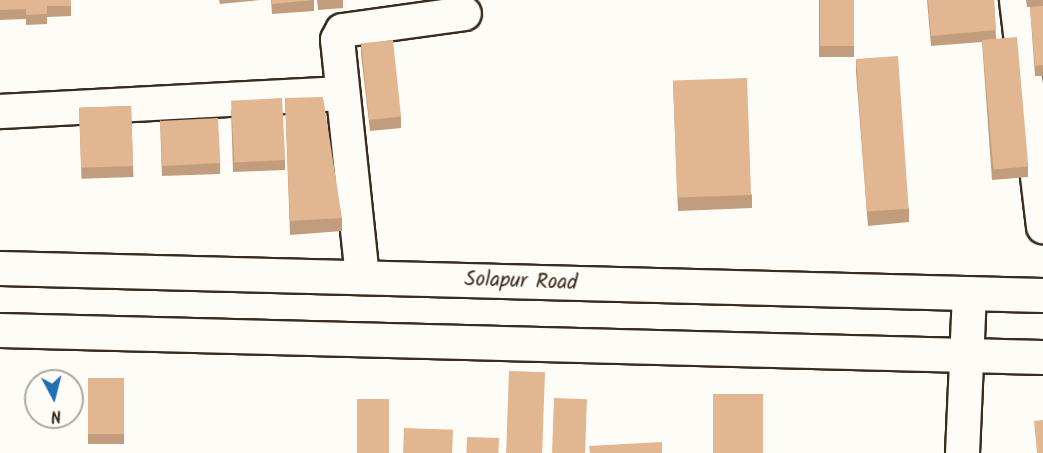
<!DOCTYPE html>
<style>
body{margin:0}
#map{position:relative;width:1043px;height:453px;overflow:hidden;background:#fdfcf7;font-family:Kalam,sans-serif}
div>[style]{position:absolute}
.roads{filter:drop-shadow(2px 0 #3b2a1e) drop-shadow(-2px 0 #3b2a1e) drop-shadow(0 2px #3b2a1e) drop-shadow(0 -2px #3b2a1e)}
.minor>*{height:33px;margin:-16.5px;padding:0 16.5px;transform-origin:16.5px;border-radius:16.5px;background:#fdfcf7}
.major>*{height:33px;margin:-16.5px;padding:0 16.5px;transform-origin:16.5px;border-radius:16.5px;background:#fdfcf7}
.highway>*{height:33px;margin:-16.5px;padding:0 16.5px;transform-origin:16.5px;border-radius:16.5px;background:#fdfcf7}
.wall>*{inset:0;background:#c29d7d;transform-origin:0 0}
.building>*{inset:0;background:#e1b691;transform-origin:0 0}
span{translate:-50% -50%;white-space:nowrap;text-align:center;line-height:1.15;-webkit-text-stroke:4.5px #fdfcf7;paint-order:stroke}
.street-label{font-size:21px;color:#3b2a1e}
.north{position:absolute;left:24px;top:369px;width:60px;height:60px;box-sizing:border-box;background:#fdfcf7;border:2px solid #afa8a0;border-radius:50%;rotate:173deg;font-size:16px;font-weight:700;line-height:24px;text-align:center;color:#3b2a1e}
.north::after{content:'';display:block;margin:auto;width:21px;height:27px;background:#1f6fb2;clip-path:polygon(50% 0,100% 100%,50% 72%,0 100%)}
</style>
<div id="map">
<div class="roads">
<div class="minor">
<div style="left:1016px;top:0;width:228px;rotate:83.2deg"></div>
<div style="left:0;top:111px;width:340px;rotate:-3deg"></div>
<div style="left:362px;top:277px;width:239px;rotate:-96deg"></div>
<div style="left:337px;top:39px;width:10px;rotate:-61deg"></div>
<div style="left:342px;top:30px;width:123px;rotate:-7.9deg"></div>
</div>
<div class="major">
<div style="left:962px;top:453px;width:160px;rotate:-87.5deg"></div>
</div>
<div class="highway">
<div style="left:0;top:268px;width:1043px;rotate:1.48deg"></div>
<div style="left:0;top:330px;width:1043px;rotate:1.48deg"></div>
</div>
</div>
<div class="wall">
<div style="clip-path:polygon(0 0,71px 0,71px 16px,47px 17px,47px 24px,26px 25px,26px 19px,0 20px)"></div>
<div style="clip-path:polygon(219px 0,260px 0,220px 4px)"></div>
<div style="clip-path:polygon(271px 0,314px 0,314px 11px,272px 14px)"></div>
<div style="clip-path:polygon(317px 0,343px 0,343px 8px,318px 10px)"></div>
<div style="left:819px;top:0;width:35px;height:57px"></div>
<div style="clip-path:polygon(927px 0,994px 0,996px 38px,1028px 167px,1028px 177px,992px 180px,982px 42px,931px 46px)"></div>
<div style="clip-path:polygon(1026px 0,1043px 0,1043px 76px,1035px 76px,1030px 7px,1027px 7px)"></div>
<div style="clip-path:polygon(361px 44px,401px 117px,401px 128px,370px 131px,361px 54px)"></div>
<div style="clip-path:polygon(856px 59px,909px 209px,909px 222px,868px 226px,856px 72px)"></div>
<div style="clip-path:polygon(673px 81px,752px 195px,752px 208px,678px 211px)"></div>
<div style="clip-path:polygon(285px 98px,342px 218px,342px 231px,290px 235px)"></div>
<div style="left:131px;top:106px;width:71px;height:52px;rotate:88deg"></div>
<div style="clip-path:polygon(231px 109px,285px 160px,285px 170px,233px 172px)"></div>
<div style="clip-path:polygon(160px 120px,220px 163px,220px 174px,162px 176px)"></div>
<div style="left:88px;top:378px;width:36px;height:66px"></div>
</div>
<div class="building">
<div style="clip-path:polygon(0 0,71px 0,71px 6px,47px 6px,47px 14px,26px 15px,26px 9px,0 10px)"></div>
<div style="clip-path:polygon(272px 0,314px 0,272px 4px)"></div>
<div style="left:820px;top:0;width:34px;height:46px"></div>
<div style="clip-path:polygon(928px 0,994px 0,996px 30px,931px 36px)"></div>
<div style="clip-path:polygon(1043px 6px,1043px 65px,1035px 66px,1030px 7px)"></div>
<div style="left:1017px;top:37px;width:130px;height:35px;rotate:85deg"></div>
<div style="left:393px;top:40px;width:77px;height:32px;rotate:84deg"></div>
<div style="left:898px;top:56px;width:153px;height:42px;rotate:86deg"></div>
<div style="left:747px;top:78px;width:117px;height:74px;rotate:88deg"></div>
<div style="clip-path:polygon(323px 97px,342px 218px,290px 221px,285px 98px)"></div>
<div style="left:282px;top:98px;width:62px;height:51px;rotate:87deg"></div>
<div style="left:131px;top:106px;width:60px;height:52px;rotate:88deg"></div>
<div style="left:218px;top:118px;width:45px;height:58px;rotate:87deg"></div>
<div style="left:509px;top:371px;width:36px;height:82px;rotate:2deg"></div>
<div style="left:88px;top:378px;width:36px;height:56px"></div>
<div style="left:713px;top:394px;width:50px;height:59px"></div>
<div style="left:554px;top:398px;width:33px;height:55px;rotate:2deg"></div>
<div style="left:357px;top:399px;width:32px;height:54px"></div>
<div style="clip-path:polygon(1043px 420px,1043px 453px,1037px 453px,1034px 421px)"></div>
<div style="left:404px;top:428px;width:49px;height:25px;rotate:2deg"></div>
<div style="left:467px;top:437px;width:32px;height:16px;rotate:2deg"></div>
<div style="clip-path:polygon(662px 442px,662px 453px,590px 453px,589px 446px)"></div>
</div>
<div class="street-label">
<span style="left:521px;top:282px;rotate:2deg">Solapur Road</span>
</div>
<div class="north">N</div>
</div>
